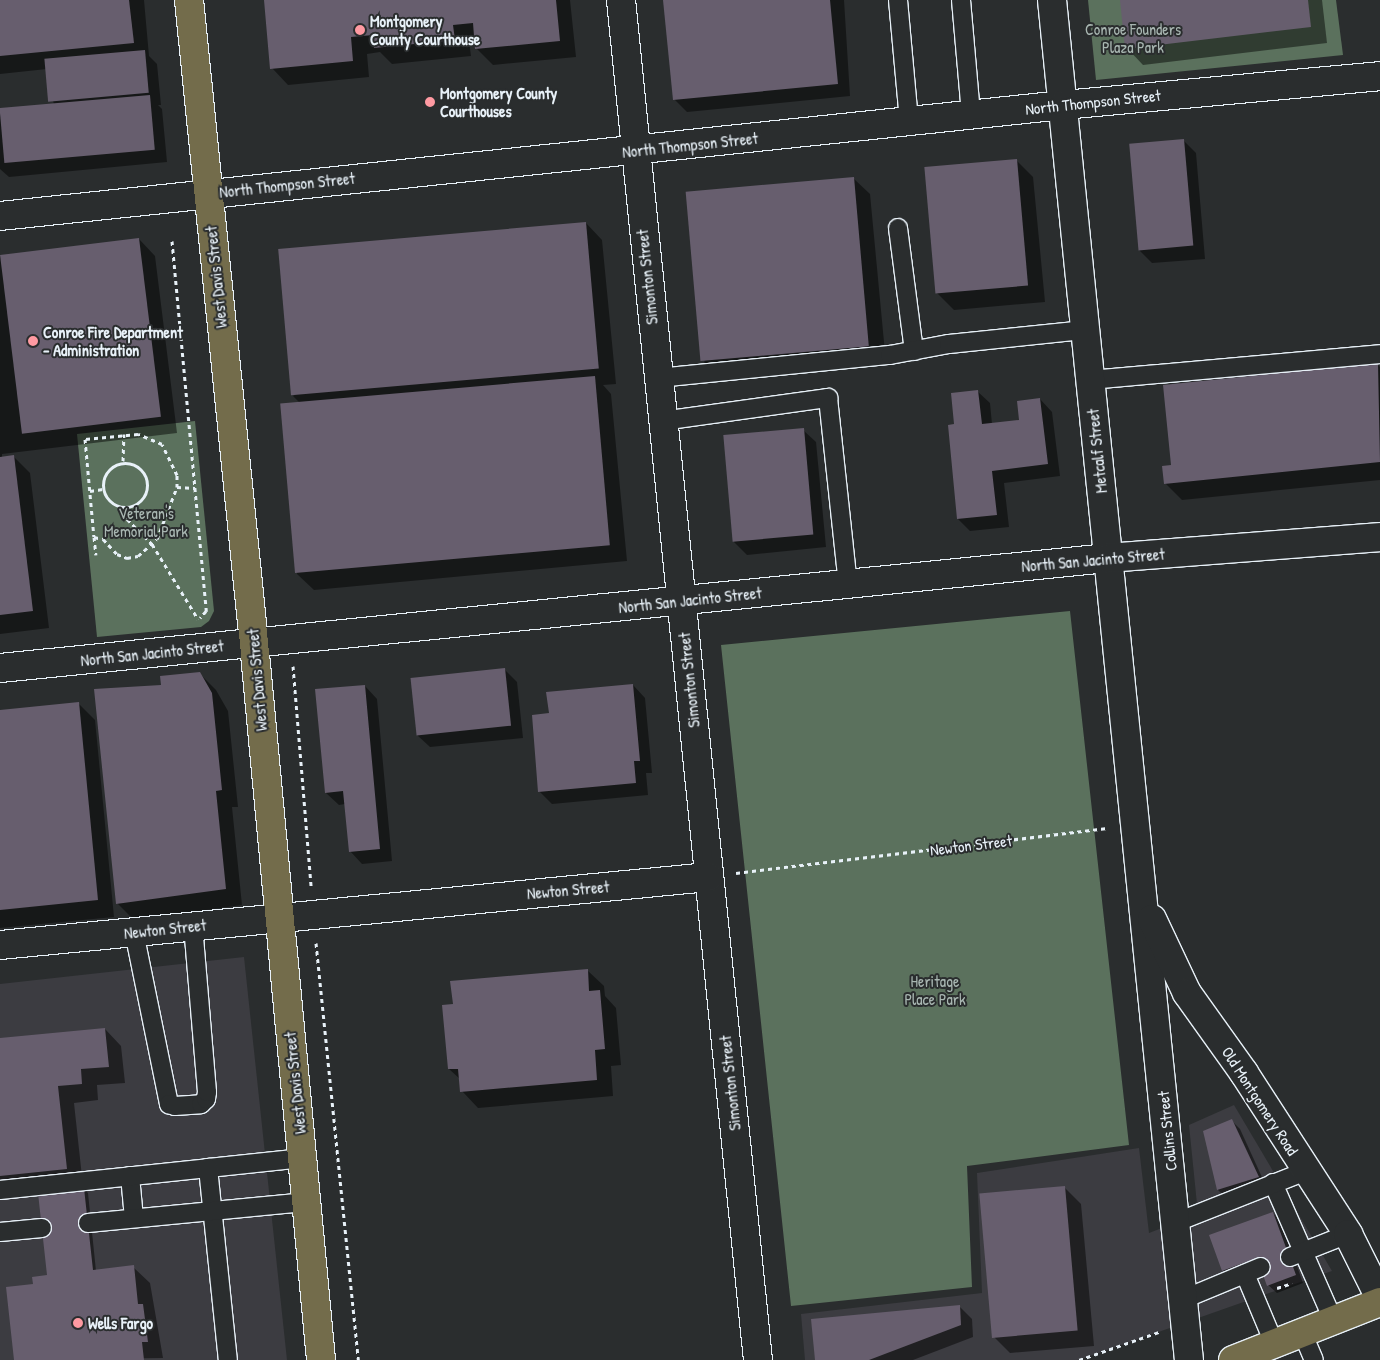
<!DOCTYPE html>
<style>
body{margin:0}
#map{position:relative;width:1380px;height:1360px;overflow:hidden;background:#2a2d2e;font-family:"Patrick Hand",sans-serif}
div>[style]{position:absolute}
.built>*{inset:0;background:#3c3c41}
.green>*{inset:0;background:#5b715d}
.shadow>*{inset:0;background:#0007}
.building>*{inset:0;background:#675e6e;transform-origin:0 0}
.path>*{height:3px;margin-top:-1.5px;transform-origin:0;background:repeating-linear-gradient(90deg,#e8f1f8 0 4px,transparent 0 8px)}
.path>.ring{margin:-1.5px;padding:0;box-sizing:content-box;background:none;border:3px solid #e8f1f8;border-radius:50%}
.roads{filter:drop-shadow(1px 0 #e8f1f8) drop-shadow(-1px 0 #e8f1f8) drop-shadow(0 1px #e8f1f8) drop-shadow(0 -1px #e8f1f8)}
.service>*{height:18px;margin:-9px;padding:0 9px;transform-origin:9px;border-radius:9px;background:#2a2d2e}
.minor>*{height:28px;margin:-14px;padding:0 14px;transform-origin:14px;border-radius:14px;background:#2a2d2e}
.primary>*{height:28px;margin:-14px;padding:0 14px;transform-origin:14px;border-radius:14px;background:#736c4b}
.dots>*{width:14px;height:14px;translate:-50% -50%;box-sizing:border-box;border:2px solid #2a2d2e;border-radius:50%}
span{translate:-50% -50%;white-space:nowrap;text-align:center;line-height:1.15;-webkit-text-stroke:4px #2a2d2e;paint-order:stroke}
.poi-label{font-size:16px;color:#e8f1f8;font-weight:700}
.left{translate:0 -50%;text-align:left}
.park-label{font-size:16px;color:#a9b7b2}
.street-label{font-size:16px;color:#e8f1f8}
</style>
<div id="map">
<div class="built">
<div style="clip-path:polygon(244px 957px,287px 1360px,0 1360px,0 984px)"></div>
<div style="clip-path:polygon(1234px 1105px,1332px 1271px,1079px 1360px,805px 1360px,801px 1314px,982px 1293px,977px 1173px,1139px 1148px,1149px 1233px,1198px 1214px,1189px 1125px)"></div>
</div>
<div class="green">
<div style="clip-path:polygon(1088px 0,1336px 0,1343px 55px,1096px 80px)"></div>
<div style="clip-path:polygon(195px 421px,214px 611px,209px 621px,201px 627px,97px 637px,77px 434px)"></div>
<div style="clip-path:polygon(1070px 611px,1129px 1145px,967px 1166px,972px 1287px,791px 1306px,721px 645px)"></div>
</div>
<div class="shadow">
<div style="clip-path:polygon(0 0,144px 0,149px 56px,157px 64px,161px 105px,158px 105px,162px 109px,167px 162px,9px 177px,0 169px,0 110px,54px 105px,47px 69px,0 74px)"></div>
<div style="clip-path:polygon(265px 0,570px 0,576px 57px,493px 65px,476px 48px,475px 40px,469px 41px,471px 56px,392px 64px,380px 52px,367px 54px,369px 77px,288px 85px,272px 68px)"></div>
<div style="clip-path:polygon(664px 0,844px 0,850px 96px,687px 112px,674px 99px)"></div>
<div style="clip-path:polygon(1121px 0,1322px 0,1327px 43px,1143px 65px,1127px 48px)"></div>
<div style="clip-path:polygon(1184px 141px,1196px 153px,1205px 259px,1152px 263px,1139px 250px)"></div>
<div style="clip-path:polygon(1016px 160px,1033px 177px,1045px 302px,954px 310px,937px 293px)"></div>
<div style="clip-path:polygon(853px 178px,870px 194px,886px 363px,720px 379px,704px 362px)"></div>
<div style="clip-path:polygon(586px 223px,602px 240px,616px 384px,603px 385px,611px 394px,627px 561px,314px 590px,297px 574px,302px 405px,293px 396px)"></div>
<div style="clip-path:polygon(139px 239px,155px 256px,177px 433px,2px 454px,2px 458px,14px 457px,30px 473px,49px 628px,0 634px,0 256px)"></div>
<div style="clip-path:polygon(1377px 364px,1380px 367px,1380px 480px,1182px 500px,1165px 483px,1172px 466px)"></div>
<div style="clip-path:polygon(977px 391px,990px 403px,992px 424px,1021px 421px,1040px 399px,1052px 412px,1060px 476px,1004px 483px,1009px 527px,970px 531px,958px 519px,956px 425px)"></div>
<div style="clip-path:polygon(803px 430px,816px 442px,826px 547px,747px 555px,734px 542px)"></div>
<div style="clip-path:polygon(505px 670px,517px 682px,523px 738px,430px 747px,417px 735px)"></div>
<div style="clip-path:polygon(199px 673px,216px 690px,228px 711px,238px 807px,232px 807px,242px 905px,134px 920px,117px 903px,162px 686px)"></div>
<div style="clip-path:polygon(633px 685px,645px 698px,652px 773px,646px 773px,648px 795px,552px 804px,539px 791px,550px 714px)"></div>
<div style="clip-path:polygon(365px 686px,377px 699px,392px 861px,362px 864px,350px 851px,345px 804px,339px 805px,326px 793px)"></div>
<div style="clip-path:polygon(78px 703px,95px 720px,114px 917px,0 928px,0 711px)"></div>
<div style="clip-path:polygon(587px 970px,604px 986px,605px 996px,616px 1008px,621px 1065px,611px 1066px,613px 1096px,478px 1108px,462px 1091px,461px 1080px,449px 1069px,454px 1005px)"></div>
<div style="clip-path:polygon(105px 1029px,121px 1046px,125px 1083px,97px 1085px,98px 1100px,74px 1103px,83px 1186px,0 1194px,0 1040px)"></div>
<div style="clip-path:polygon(1232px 1121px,1240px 1129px,1266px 1186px,1226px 1198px,1218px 1190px)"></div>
<div style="clip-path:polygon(1064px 1187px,1081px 1204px,1094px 1346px,1010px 1353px,994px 1337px)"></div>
<div style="clip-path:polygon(84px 1189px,88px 1193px,96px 1271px,133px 1267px,150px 1283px,163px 1358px,15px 1360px,34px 1285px,48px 1276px)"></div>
<div style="clip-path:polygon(1273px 1213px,1281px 1222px,1303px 1283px,1277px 1293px,1268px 1285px,1262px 1268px,1231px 1279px,1223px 1270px)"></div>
<div style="clip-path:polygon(959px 1306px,972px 1319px,973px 1337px,913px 1360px,817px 1360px)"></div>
</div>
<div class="building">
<div style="clip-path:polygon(0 0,129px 0,134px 43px,0 56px)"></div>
<div style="clip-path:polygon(264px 0,556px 0,560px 41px,475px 49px,473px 23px,453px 25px,455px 40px,374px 48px,373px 35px,351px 37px,353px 61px,270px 69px)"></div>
<div style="clip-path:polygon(663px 0,830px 0,838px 84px,673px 100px)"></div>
<div style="clip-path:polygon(1120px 0,1308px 0,1311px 27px,1125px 49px)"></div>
<div style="left:145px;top:50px;width:43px;height:101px;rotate:85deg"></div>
<div style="left:150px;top:95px;width:55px;height:151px;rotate:85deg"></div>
<div style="left:1184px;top:139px;width:107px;height:55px;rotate:85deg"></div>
<div style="left:1017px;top:159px;width:127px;height:93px;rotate:85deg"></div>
<div style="left:854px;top:177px;width:170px;height:169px;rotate:85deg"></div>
<div style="left:586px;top:222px;width:147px;height:309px;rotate:85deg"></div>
<div style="left:139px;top:238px;width:180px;height:140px;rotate:83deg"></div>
<div style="clip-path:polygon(1378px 363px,1380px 462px,1164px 484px,1162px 466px,1171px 465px,1163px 385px)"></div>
<div style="left:595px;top:376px;width:170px;height:316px;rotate:85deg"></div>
<div style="clip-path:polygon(978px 390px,982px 424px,1019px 420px,1017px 401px,1040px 398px,1048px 464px,992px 471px,997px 515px,957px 519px,948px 425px,954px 424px,951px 393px)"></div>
<div style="left:804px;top:428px;width:107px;height:81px;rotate:85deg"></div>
<div style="clip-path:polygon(14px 455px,33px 611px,0 615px,0 457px)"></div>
<div style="left:505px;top:668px;width:58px;height:95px;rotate:84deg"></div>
<div style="clip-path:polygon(200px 672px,212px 693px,222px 790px,216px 791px,226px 889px,116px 904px,94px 689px,161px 685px,160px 676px)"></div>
<div style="clip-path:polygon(633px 684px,640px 761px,634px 761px,636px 783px,538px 792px,532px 715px,549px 713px,546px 692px)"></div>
<div style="clip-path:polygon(365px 685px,380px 849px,349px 852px,343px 791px,325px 793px,315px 689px)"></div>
<div style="clip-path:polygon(79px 702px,98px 900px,0 910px,0 710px)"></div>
<div style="clip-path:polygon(588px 969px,589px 991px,600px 990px,605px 1049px,595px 1050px,597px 1080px,460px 1092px,458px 1069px,448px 1069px,442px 1005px,453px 1004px,450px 981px)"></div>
<div style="clip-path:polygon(105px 1028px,109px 1067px,81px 1069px,82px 1084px,58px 1086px,67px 1169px,0 1176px,0 1038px)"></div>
<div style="clip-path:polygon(1232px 1119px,1259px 1177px,1217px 1190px,1203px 1131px)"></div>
<div style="left:1065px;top:1186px;width:145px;height:86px;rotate:85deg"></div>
<div style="clip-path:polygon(84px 1188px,93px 1270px,134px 1265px,138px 1304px,143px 1304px,148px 1342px,142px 1342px,144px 1360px,14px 1360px,6px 1287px,33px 1284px,32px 1277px,47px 1275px,38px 1193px)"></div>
<div style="clip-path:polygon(1273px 1212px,1296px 1275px,1267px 1286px,1257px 1258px,1222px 1271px,1209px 1235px)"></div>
<div style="clip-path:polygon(960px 1305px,961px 1325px,869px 1360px,815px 1360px,811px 1319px)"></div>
</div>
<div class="path">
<div style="left:172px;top:241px;width:372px;rotate:84.7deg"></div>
<div style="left:206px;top:611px;width:9px;rotate:131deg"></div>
<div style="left:123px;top:461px;width:27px;rotate:-88deg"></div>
<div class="ring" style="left:103px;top:463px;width:41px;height:41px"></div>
<div style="left:177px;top:487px;width:18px;rotate:3deg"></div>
<div style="left:90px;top:491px;width:13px;rotate:-9deg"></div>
<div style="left:125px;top:507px;width:12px;rotate:81deg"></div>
<div style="left:127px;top:519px;width:35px;rotate:45deg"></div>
<div style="left:152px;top:544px;width:88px;rotate:58.5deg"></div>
<div style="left:94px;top:537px;width:9px;rotate:13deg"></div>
<div style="left:103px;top:539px;width:21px;rotate:47deg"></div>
<div style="left:117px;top:554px;width:11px;rotate:22deg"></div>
<div style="left:127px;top:558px;width:11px;rotate:-10deg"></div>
<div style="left:138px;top:556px;width:25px;rotate:-42deg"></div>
<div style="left:157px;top:539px;width:56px;rotate:-69deg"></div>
<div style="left:177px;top:487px;width:12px;rotate:-90deg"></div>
<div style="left:177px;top:475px;width:34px;rotate:-116deg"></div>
<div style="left:162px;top:444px;width:26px;rotate:-157deg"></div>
<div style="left:138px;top:434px;width:53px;rotate:174.6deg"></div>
<div style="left:85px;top:439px;width:98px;rotate:84.8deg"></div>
<div style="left:94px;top:537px;width:18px;rotate:84deg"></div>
<div style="left:293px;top:666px;width:222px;rotate:85.3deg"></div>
<div style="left:736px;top:873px;width:374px;rotate:-6.9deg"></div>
<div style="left:316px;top:943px;width:419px;rotate:84.2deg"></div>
<div style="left:1277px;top:1288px;width:16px;rotate:-18deg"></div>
<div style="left:1079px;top:1360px;width:85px;rotate:-19.3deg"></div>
</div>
<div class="roads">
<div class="service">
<div style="left:898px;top:0;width:121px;rotate:84.8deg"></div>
<div style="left:961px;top:0;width:115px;rotate:85deg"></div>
<div style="left:898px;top:228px;width:124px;rotate:82.6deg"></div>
<div style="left:658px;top:378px;width:233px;rotate:-5.7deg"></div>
<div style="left:890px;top:355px;width:60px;rotate:-10.6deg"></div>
<div style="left:949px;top:344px;width:137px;rotate:-5.9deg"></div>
<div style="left:1090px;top:380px;width:291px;rotate:-5.1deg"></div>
<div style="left:662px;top:421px;width:168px;rotate:-7.9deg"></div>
<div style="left:828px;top:398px;width:187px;rotate:83.9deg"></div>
<div style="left:134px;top:932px;width:176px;rotate:78.5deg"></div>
<div style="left:169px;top:1104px;width:6px;rotate:18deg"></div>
<div style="left:175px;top:1106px;width:26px;rotate:-4deg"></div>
<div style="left:201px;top:1104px;width:7px;rotate:-45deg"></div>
<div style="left:206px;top:1099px;width:7px;rotate:-82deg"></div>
<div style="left:207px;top:1092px;width:166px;rotate:-94.8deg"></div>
<div style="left:208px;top:1168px;width:96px;rotate:-6deg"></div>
<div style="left:130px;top:1176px;width:42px;rotate:84.6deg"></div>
<div style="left:1273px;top:1183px;width:150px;rotate:66.3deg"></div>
<div style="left:0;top:1190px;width:209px;rotate:-6deg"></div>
<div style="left:208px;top:1168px;width:193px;rotate:84.1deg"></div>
<div style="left:1177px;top:1222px;width:139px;rotate:-21.6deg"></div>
<div style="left:88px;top:1223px;width:220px;rotate:-5.5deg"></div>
<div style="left:0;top:1232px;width:42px;rotate:-5.4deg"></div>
<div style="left:1290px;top:1257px;width:62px;rotate:-21.6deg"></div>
<div style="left:1245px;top:1274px;width:75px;rotate:67.2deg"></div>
<div style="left:1184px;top:1299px;width:83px;rotate:-22.6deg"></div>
<div style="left:1302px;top:1332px;width:30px;rotate:67deg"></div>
</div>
<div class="minor">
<div style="left:621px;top:0;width:1367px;rotate:84.25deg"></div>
<div style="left:1052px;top:0;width:1367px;rotate:84.25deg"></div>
<div style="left:0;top:216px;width:1069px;rotate:-5.96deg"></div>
<div style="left:1063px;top:105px;width:318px;rotate:-5.2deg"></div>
<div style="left:0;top:668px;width:1113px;rotate:-5.67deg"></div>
<div style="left:1108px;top:558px;width:273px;rotate:-4.4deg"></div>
<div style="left:1152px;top:919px;width:82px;rotate:64.7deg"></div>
<div style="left:1187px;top:993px;width:98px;rotate:54.5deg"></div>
<div style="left:1244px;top:1073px;width:192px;rotate:57.1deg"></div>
<div style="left:1348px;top:1234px;width:72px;rotate:63.4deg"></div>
<div style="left:0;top:945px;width:712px;rotate:-5.48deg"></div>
</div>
<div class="primary">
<div style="left:189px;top:0;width:646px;rotate:84.23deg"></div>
<div style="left:254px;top:643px;width:720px;rotate:84.66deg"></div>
<div style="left:1233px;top:1360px;width:158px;rotate:-21.5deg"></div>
</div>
</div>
<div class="dots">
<div style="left:360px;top:30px;background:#ff9aa2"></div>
<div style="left:430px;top:102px;background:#ff9aa2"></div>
<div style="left:33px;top:341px;background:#ff9aa2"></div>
<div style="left:78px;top:1323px;background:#ff9aa2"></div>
</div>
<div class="poi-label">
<span class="left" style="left:370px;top:30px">Montgomery<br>County Courthouse</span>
<span class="left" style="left:440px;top:102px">Montgomery County<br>Courthouses</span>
<span class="left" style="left:43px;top:341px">Conroe Fire Department<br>- Administration</span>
<span class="left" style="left:88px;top:1323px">Wells Fargo</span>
</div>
<div class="park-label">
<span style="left:1133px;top:38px">Conroe Founders<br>Plaza Park</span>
<span style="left:146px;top:522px">Veteran's<br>Memorial Park</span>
<span style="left:935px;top:990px">Heritage<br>Place Park</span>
</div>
<div class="street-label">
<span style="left:1093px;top:102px;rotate:-6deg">North Thompson Street</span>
<span style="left:690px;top:145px;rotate:-6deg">North Thompson Street</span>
<span style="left:287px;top:185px;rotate:-6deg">North Thompson Street</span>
<span style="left:216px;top:277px;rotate:-96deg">West Davis Street</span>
<span style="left:647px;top:277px;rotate:-96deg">Simonton Street</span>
<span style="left:1097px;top:451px;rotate:-96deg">Metcalf Street</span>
<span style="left:1093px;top:560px;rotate:-5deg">North San Jacinto Street</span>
<span style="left:690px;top:600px;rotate:-6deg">North San Jacinto Street</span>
<span style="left:152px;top:653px;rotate:-6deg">North San Jacinto Street</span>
<span style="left:257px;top:680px;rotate:-95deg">West Davis Street</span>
<span style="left:689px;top:680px;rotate:-96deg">Simonton Street</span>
<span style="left:971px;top:845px;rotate:-7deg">Newton Street</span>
<span style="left:568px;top:890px;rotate:-5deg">Newton Street</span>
<span style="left:165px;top:929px;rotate:-6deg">Newton Street</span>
<span style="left:295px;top:1083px;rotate:-96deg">West Davis Street</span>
<span style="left:730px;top:1083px;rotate:-96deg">Simonton Street</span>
<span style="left:1260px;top:1101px;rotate:57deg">Old Montgomery Road</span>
<span style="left:1167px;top:1131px;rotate:-96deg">Collins Street</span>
</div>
</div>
